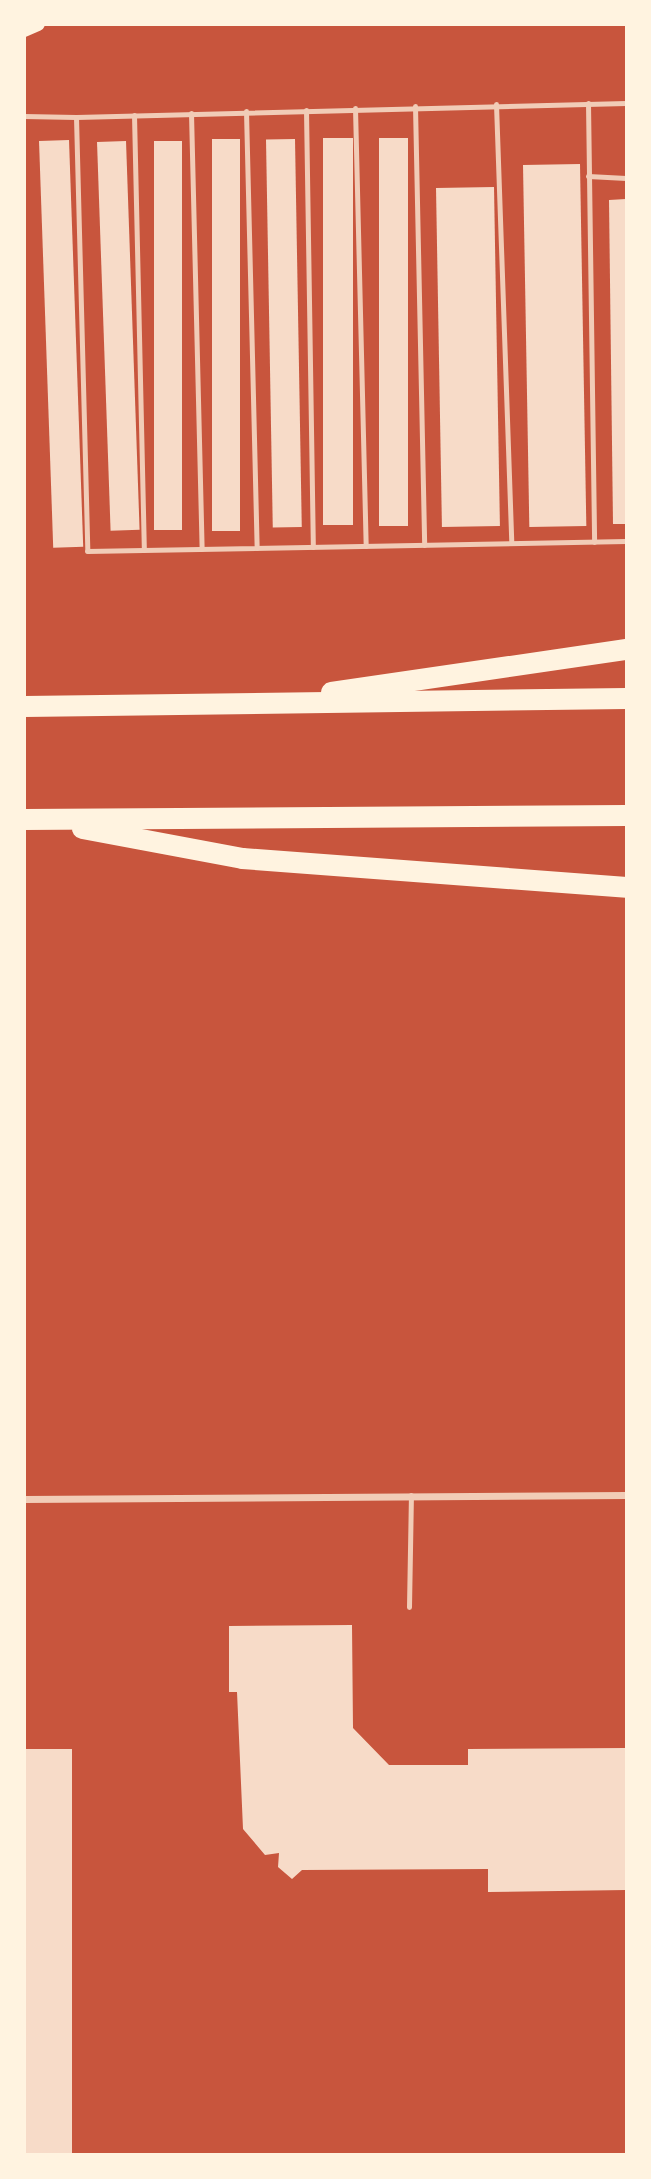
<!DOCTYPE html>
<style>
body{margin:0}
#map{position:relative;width:651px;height:2179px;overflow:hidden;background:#c8553d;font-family:"Source Sans 3",sans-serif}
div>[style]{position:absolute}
.building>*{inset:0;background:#f7dbc8;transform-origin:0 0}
.service>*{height:5px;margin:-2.5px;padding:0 2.5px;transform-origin:2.5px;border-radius:2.5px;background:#f1ccb7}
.minor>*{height:7px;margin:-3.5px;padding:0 3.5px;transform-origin:3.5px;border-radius:3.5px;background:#f1ccb7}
.secondary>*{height:14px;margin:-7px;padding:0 7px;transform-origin:7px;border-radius:7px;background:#fff3e0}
.motorway>*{height:21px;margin:-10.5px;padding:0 10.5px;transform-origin:10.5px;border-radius:10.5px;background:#fff3e0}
span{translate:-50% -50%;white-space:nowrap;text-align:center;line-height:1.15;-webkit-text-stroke:7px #fff3e0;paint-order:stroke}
.frame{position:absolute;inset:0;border:26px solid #fff3e0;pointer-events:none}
</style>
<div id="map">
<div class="building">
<div style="left:323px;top:138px;width:30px;height:387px"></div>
<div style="left:379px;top:138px;width:29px;height:388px"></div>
<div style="left:212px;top:139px;width:28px;height:392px"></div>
<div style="left:295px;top:139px;width:388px;height:29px;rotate:89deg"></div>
<div style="left:69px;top:140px;width:407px;height:30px;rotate:88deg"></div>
<div style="left:126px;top:141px;width:389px;height:29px;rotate:88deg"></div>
<div style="left:154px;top:141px;width:28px;height:389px"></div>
<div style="left:580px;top:164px;width:362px;height:57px;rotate:89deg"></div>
<div style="left:494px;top:187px;width:339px;height:58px;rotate:89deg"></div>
<div style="clip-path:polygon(626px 199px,626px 524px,613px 524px,609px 200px)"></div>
<div style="clip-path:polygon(352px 1625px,353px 1728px,389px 1765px,468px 1765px,468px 1749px,626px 1748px,626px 1890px,488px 1892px,488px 1869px,302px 1870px,292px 1879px,278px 1867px,279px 1853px,265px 1855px,243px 1829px,237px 1692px,229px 1692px,229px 1626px)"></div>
<div style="left:24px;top:1749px;width:48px;height:405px"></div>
</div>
<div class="service">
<div style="left:588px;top:103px;width:439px;rotate:89.2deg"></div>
<div style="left:626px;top:103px;width:550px;rotate:178.54deg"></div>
<div style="left:76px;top:117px;width:434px;rotate:88.5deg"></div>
<div style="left:87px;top:551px;width:539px;rotate:-1.06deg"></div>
<div style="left:496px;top:104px;width:439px;rotate:88deg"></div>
<div style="left:415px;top:106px;width:439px;rotate:88.8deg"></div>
<div style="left:355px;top:108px;width:438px;rotate:88.6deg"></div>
<div style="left:306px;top:110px;width:437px;rotate:89.1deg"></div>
<div style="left:246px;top:111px;width:437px;rotate:88.6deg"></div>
<div style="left:191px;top:113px;width:436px;rotate:88.6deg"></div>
<div style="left:134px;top:115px;width:435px;rotate:88.7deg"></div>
<div style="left:24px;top:116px;width:52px;rotate:1.1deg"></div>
<div style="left:588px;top:176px;width:38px;rotate:3deg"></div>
<div style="left:409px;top:1607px;width:112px;rotate:-89deg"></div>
</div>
<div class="minor">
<div style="left:24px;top:1499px;width:602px;rotate:-0.38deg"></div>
</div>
<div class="secondary">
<div style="left:24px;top:30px;width:15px;rotate:-23deg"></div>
</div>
<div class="motorway">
<div style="left:331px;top:692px;width:298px;rotate:-8.3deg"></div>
<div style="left:24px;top:706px;width:602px;rotate:-0.76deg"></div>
<div style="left:24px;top:819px;width:602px;rotate:-0.38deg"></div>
<div style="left:82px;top:828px;width:163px;rotate:10.6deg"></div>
<div style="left:242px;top:858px;width:385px;rotate:4.3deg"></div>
</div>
<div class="frame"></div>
</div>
